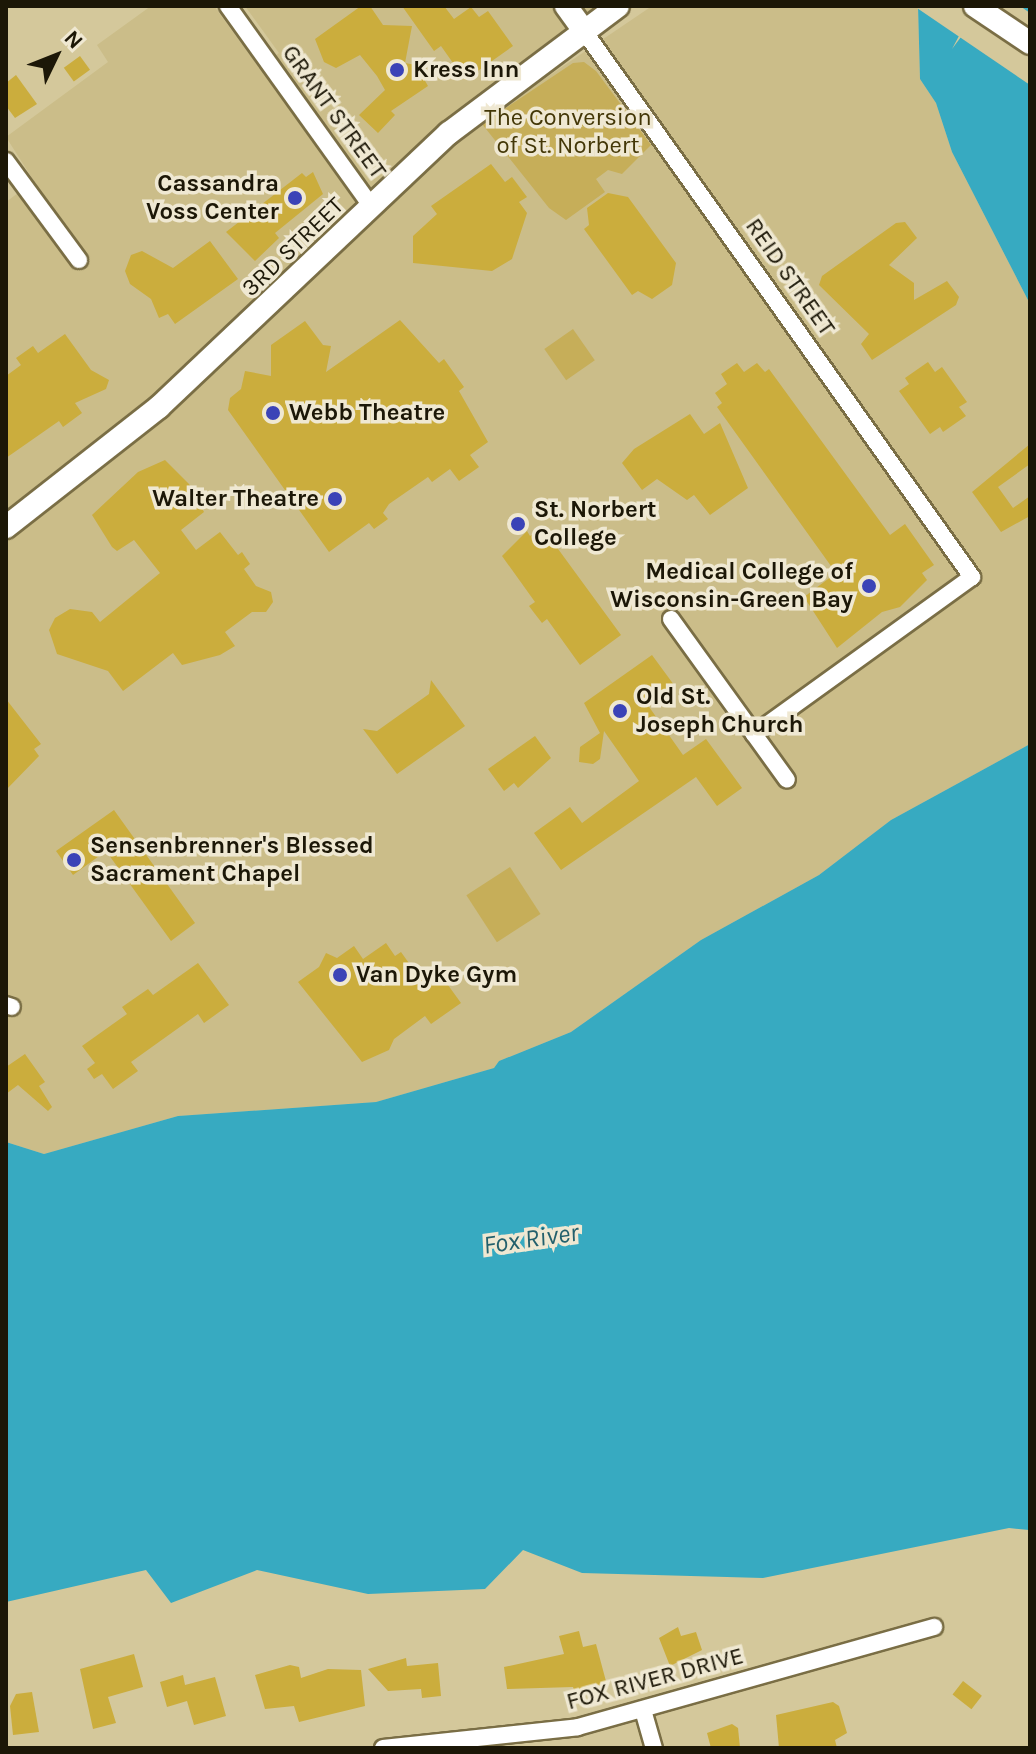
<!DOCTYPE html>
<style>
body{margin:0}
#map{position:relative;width:1036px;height:1754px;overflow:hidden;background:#d4c89b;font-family:Karla,sans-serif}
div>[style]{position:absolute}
.built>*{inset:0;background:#cbbd89}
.green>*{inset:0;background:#c6ae59;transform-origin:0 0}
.water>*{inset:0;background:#37aac1}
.pier>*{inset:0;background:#d4c89b}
.building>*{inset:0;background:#cbad3d;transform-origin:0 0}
.roads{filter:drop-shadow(2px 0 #7a6e45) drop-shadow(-2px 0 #7a6e45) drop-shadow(0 2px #7a6e45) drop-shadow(0 -2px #7a6e45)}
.minor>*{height:16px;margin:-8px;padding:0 8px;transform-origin:8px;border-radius:8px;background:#fff}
.major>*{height:22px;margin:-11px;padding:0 11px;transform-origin:11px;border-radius:11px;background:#fff}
.dots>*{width:22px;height:22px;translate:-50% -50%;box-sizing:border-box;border:4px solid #efe8d2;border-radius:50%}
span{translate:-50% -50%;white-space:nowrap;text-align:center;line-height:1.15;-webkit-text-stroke:7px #efe8d2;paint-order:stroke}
.poi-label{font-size:24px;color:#1c1707;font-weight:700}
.left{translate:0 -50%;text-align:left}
.right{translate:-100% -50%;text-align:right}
.street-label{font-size:24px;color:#1c1707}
.park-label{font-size:24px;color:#433707}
.water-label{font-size:26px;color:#23606c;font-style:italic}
.frame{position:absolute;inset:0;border:8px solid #1c1707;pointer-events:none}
.north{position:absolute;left:16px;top:16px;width:80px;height:80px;-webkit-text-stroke:6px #efe8d2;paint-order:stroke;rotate:47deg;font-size:22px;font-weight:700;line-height:32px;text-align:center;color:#1c1707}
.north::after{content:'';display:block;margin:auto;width:28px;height:36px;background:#1c1707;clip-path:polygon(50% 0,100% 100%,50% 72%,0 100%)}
</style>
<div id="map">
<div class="built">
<div style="clip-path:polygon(151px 6px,214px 6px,259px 68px,279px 53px,245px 6px,618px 6px,479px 123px,652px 6px,918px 6px,920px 79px,936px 103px,952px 152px,1030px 304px,1030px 744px,891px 820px,819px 875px,701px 940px,571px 1032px,499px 1061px,494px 1068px,376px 1102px,178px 1116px,44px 1154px,6px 1142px,6px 202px,34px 181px,6px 137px,108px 62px,97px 45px)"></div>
</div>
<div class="green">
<div style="clip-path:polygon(584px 62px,596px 71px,651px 145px,622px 174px,608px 170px,596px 179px,605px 192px,566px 220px,549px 208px,482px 124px,573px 63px)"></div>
<div style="left:573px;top:329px;width:38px;height:35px;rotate:55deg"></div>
<div style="left:510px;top:867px;width:56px;height:52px;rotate:57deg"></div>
</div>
<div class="water">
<div style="clip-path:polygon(918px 6px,975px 6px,952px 49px,984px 6px,1030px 6px,1030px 304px,952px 152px,936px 103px,920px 79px)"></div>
<div style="clip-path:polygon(1030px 744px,1029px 1530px,1009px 1528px,763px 1578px,582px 1573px,523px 1550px,485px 1589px,368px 1594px,257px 1570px,171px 1603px,146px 1570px,6px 1602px,6px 1142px,44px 1154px,178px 1116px,376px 1102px,494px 1068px,499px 1061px,571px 1032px,701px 940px,819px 875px,891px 820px)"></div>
</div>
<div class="pier">
<div style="clip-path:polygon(914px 6px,1020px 6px,1030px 13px,1030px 85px)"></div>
</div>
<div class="building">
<div style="clip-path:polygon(361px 6px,370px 6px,383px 25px,412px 26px,405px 63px,416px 65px,428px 86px,391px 111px,395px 115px,378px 133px,359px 115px,385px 90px,377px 76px,360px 55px,336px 68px,324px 62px,315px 39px)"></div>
<div style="clip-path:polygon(402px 6px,444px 6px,454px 19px,471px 7px,479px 17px,488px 11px,513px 46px,465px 80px,441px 46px,434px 51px)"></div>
<div style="left:80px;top:56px;width:17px;height:20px;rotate:54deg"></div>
<div style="clip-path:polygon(16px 75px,37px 104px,15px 118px,6px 106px,6px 83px)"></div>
<div style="clip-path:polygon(491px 164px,505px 182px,512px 177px,527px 197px,519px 202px,527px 213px,512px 259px,492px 271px,413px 263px,413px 236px,437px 214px,431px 206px)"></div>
<div style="clip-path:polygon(313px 172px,323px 194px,275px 233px,279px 238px,255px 261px,226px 232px,302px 173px,306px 177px)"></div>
<div style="clip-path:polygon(608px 193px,628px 197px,676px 263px,672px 285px,652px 299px,638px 291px,632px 295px,584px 229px,589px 225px,587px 208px)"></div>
<div style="clip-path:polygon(905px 222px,917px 238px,889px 265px,914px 283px,914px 300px,947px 281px,959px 297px,956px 305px,872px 360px,861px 344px,869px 334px,819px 285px,822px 276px,896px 223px)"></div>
<div style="clip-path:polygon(210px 241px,238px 279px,175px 324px,168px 314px,159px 318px,151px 299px,130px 284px,125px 271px,131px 255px,142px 251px,173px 268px)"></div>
<div style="clip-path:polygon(400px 320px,439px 363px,444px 359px,464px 387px,459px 391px,488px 442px,470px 455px,479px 467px,459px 481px,450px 469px,432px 482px,428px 477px,389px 504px,383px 513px,388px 519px,374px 529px,369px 523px,329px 552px,228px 410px,230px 398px,241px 389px,245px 371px,271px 376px,271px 345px,305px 321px,323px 345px,331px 346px,326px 372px)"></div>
<div style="clip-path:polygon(65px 334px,91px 370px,109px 380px,106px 389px,75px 403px,82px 413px,63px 427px,59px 421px,6px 458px,6px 376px,21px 365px,16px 358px,33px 346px,38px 353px)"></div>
<div style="clip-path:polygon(928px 362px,935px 372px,942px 367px,967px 402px,959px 407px,966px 416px,943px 432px,940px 427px,930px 434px,899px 391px,909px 384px,905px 378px)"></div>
<div style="clip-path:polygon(737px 363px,744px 372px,757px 363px,765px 372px,769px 369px,890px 535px,905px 524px,934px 565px,922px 573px,927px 580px,900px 607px,882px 612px,837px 648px,804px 597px,836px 573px,717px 407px,722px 403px,715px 393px,727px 384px,721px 374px)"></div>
<div style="clip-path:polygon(690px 414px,704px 434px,720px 423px,748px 488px,710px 515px,694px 495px,687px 500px,657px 479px,642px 490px,622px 463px,634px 449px)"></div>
<div style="clip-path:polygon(1030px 444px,1030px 464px,998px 487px,1013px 508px,1030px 496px,1030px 516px,1001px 532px,972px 492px)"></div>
<div style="clip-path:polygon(165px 460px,189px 484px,204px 512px,181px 530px,196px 550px,220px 532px,238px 555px,242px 552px,250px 564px,244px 569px,256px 586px,271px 592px,273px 602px,266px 612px,252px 612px,225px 632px,235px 646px,220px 655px,182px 665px,173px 653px,123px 691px,108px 671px,57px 654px,49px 630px,55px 618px,70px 609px,92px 612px,100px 622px,160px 573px,134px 540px,117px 551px,112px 547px,92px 515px,138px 472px)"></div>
<div style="clip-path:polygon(542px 527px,621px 635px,580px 665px,547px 619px,542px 623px,535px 614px,529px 606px,535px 602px,502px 556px,527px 531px,530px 536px)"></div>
<div style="clip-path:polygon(652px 655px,674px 685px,647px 704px,683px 755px,706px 739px,742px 788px,717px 806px,696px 777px,561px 870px,534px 833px,570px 807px,582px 823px,639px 781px,604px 731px,600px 759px,593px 764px,579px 762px,580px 747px,600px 733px,584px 703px)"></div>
<div style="clip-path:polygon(431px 680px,465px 726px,397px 774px,363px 729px,377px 731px,429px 694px)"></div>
<div style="clip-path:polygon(6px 699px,41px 744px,34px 749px,39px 756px,6px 790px)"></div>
<div style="clip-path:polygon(535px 736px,551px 758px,518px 788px,514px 783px,504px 791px,488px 769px)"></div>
<div style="clip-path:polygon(114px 810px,195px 923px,171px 941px,106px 851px,73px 875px,56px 851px)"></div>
<div style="clip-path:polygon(386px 943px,395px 956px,401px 952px,416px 973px,422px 968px,431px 980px,440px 974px,461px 1003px,431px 1024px,425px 1016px,394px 1039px,389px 1050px,362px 1062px,298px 982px,319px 967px,326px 953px,337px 958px,354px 946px,363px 959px)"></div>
<div style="clip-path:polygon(198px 963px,229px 1005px,204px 1023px,198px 1014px,131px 1062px,138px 1071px,113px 1089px,102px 1074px,94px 1079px,87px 1069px,95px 1063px,82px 1046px,127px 1014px,122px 1007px,148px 989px,153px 995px)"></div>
<div style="clip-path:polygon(25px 1054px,45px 1082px,39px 1086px,52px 1107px,48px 1111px,18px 1085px,6px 1094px,6px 1067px)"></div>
<div style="clip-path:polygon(678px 1627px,681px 1636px,696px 1632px,702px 1650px,670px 1666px,659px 1638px)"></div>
<div style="clip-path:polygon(579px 1631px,583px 1647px,596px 1644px,607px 1685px,575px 1693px,573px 1687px,507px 1689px,504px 1667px,564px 1654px,559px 1636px)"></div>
<div style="clip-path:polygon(134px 1654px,143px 1687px,108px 1697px,116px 1723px,93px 1729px,80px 1669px)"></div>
<div style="clip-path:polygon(406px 1658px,407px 1666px,438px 1663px,441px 1696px,422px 1698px,421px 1689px,388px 1691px,368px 1669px)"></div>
<div style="clip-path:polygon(290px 1665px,299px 1667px,301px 1678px,328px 1669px,361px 1670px,365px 1706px,299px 1722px,294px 1706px,265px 1709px,255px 1675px)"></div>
<div style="clip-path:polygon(183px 1675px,185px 1685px,215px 1677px,226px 1716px,194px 1725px,187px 1701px,167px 1707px,160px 1682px)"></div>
<div style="left:963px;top:1681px;width:24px;height:17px;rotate:38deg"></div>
<div style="clip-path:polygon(32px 1692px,39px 1732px,13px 1735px,10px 1706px,16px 1694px)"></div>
<div style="clip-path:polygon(833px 1702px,839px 1706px,847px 1733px,835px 1740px,837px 1748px,779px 1748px,776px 1715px)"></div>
<div style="clip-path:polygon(732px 1724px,738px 1728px,740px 1748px,711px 1748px,707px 1733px)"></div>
</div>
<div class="roads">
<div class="minor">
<div style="left:228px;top:6px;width:247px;rotate:54.4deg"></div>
<div style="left:584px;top:31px;width:670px;rotate:54.6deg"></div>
<div style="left:972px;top:577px;width:269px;rotate:144.2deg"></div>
<div style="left:6px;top:161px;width:123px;rotate:53.6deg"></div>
<div style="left:671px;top:619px;width:198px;rotate:54.2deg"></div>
<div style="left:6px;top:1005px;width:6px;rotate:18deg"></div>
<div style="left:643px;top:1710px;width:40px;rotate:74deg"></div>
<div style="left:383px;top:1748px;width:196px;rotate:-6.1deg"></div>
<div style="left:578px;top:1727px;width:370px;rotate:-15.7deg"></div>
</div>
<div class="major">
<div style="left:566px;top:6px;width:31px;rotate:54deg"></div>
<div style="left:975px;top:6px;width:66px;rotate:33.9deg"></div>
<div style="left:6px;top:527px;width:194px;rotate:-38.1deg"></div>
<div style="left:159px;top:407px;width:399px;rotate:-43.4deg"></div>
<div style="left:449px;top:133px;width:211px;rotate:-36.9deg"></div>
</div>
</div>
<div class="dots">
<div style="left:397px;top:70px;background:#3b43b7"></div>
<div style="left:295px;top:198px;background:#3b43b7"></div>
<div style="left:273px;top:413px;background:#3b43b7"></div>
<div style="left:335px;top:499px;background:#3b43b7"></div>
<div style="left:518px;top:524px;background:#3b43b7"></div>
<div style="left:869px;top:586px;background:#3b43b7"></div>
<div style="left:620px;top:711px;background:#3b43b7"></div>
<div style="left:74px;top:860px;background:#3b43b7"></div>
<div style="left:340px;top:975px;background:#3b43b7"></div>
</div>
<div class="poi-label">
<span class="left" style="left:413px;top:70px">Kress Inn</span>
<span class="right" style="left:279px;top:198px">Cassandra<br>Voss Center</span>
<span class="left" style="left:289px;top:413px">Webb Theatre</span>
<span class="right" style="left:319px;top:499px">Walter Theatre</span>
<span class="left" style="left:534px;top:524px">St. Norbert<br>College</span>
<span class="right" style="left:853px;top:586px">Medical College of<br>Wisconsin-Green Bay</span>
<span class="left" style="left:636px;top:711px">Old St.<br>Joseph Church</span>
<span class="left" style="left:90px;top:860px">Sensenbrenner's Blessed<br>Sacrament Chapel</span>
<span class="left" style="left:356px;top:975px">Van Dyke Gym</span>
</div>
<div class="street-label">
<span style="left:334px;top:112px;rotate:54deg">GRANT STREET</span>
<span style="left:293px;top:247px;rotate:-44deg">3RD STREET</span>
<span style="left:790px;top:277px;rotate:55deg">REID STREET</span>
<span style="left:655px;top:1679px;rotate:-15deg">FOX RIVER DRIVE</span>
</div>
<div class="park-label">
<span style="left:568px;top:132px">The Conversion<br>of St. Norbert</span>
</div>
<div class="water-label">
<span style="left:531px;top:1239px;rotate:-8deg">Fox River</span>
</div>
<div class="frame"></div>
<div class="north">N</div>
</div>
